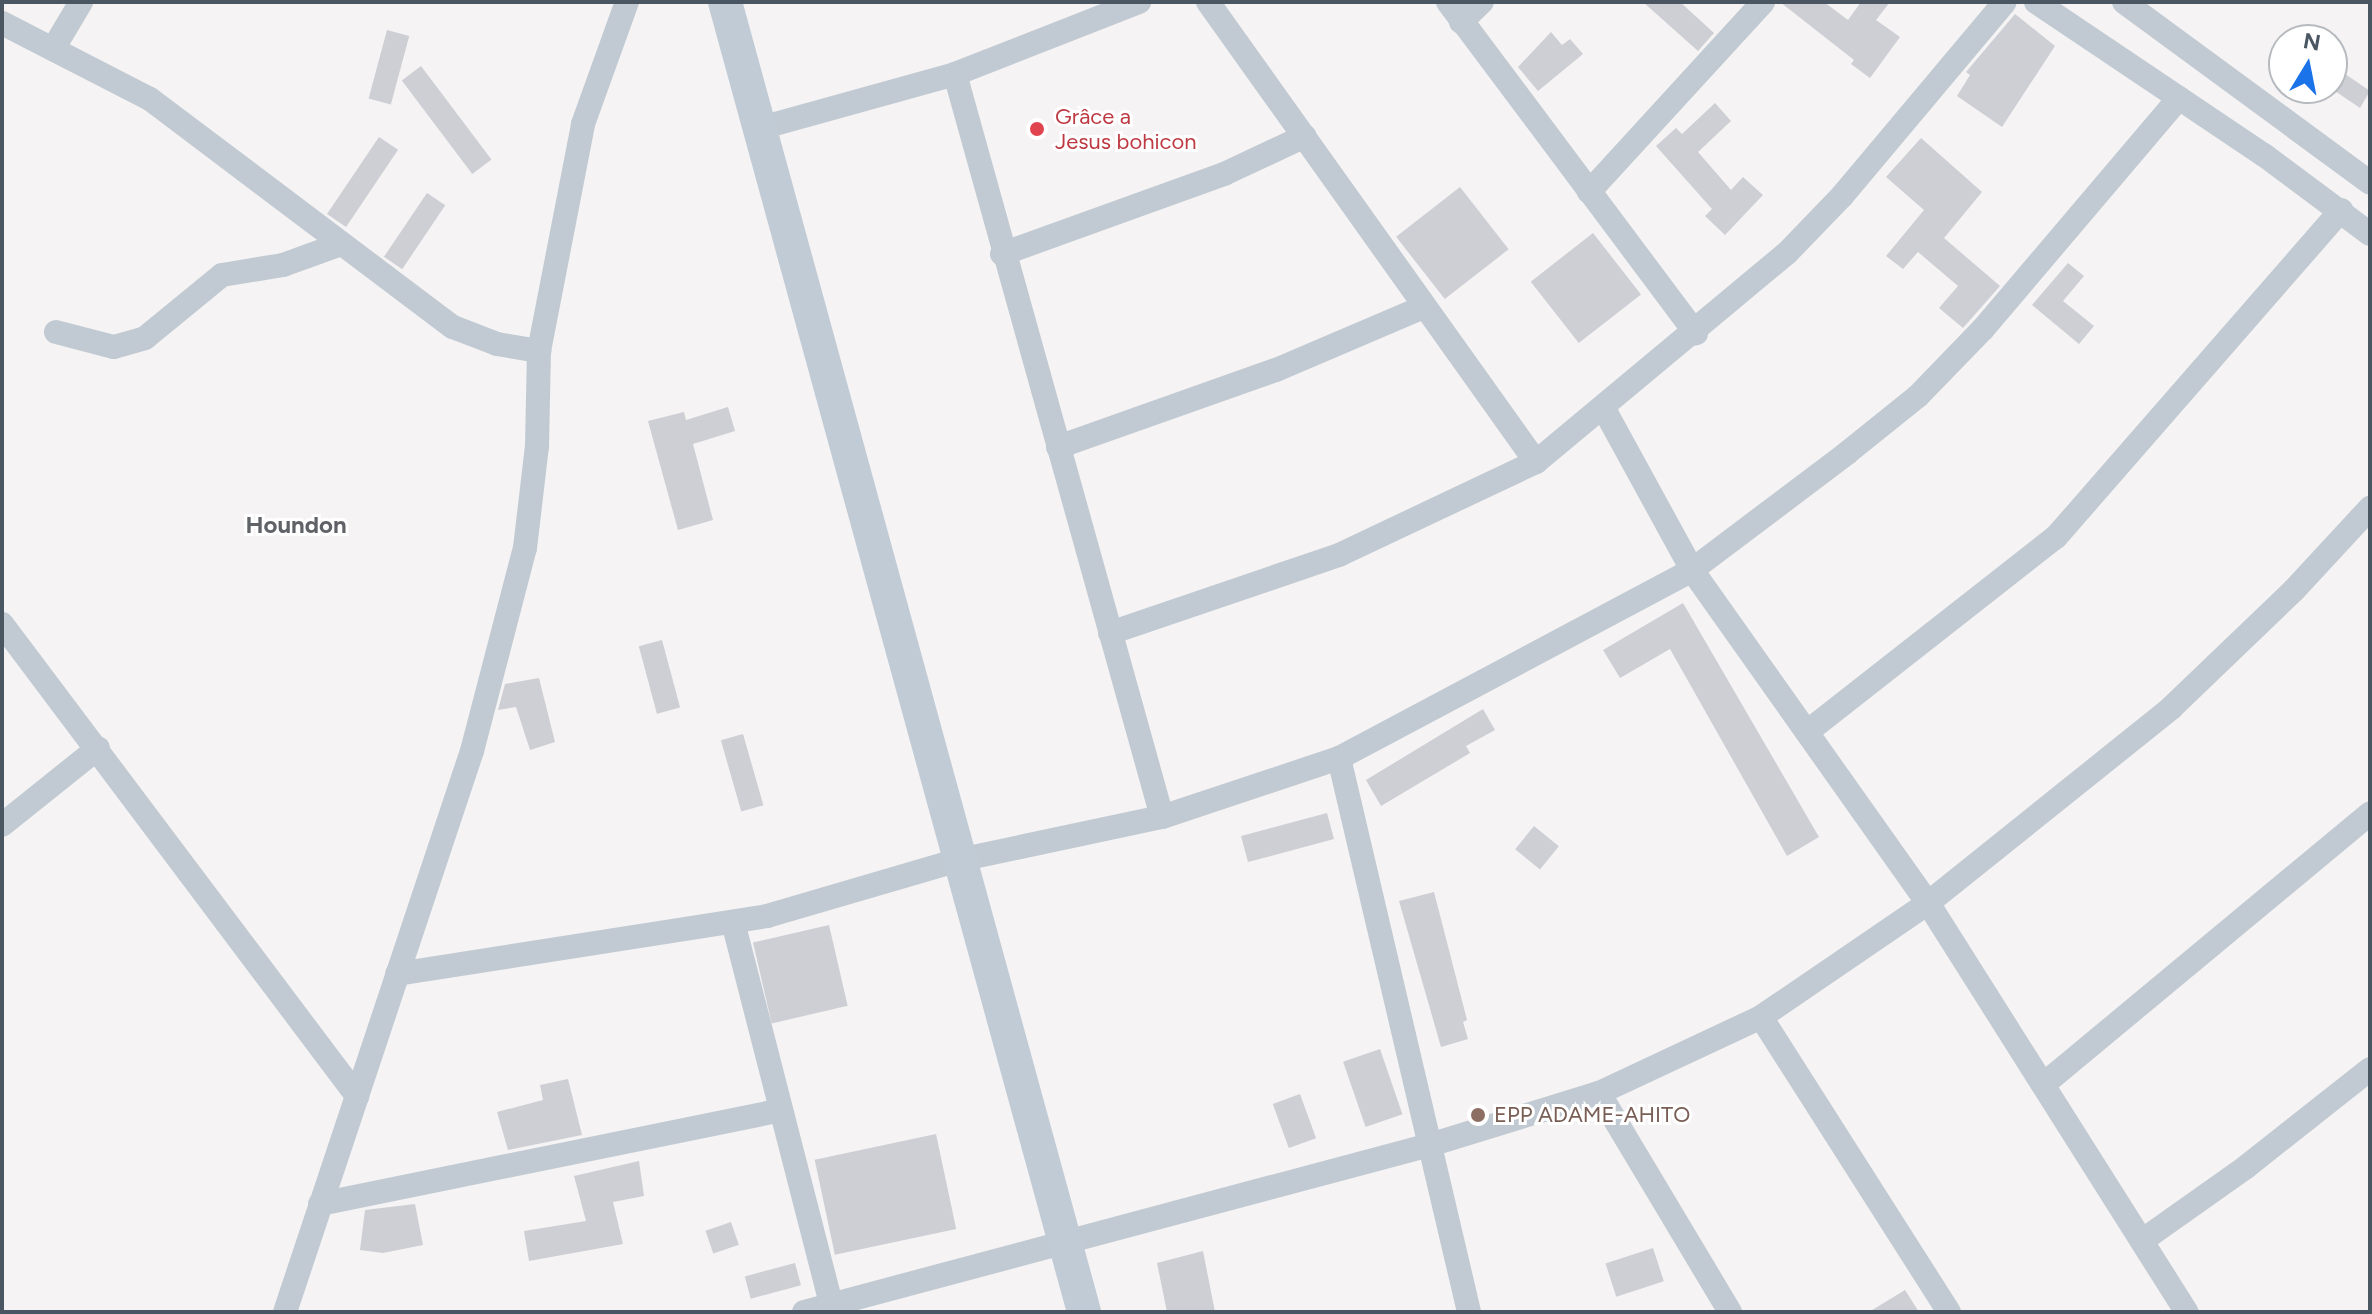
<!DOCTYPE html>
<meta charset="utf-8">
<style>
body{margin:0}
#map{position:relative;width:2372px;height:1314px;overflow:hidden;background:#f5f3f3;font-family:Figtree,sans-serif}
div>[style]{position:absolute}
.building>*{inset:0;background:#cdcfd5;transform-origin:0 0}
.minor>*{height:24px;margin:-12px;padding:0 12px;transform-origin:12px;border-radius:12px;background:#c1cad2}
.secondary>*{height:34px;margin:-17px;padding:0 17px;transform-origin:17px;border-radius:17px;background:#c1cbd6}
.dots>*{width:22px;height:22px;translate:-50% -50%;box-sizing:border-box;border:4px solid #fff;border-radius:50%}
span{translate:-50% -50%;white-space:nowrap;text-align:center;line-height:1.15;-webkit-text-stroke:6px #fff;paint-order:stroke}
.health-label{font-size:22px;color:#be3a42}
.left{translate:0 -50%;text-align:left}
.education-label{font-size:22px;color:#785e54}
.neighbourhood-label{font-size:24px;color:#5f6368;font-weight:700}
.frame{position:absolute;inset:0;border:4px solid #4a5661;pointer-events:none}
.north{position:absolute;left:2268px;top:24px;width:80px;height:80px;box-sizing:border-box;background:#fff;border:2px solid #b7bbc0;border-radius:50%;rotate:10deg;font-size:22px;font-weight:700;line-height:32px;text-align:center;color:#4a5661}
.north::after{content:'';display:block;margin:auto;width:28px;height:36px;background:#1a73e8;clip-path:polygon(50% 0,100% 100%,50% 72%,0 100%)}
</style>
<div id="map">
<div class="building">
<div style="clip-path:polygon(1643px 2px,1680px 2px,1714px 33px,1698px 51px)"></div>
<div style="clip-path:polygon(1780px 2px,1824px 2px,1848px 20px,1861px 2px,1890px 2px,1876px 20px,1900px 37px,1870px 78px,1851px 64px,1854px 60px)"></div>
<div style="clip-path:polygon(2015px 14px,2055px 46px,2002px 127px,1957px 96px,1970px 75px,1966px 72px)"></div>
<div style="left:387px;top:30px;width:23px;height:71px;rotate:15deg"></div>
<div style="clip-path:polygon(1551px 32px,1562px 45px,1570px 39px,1583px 54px,1538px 91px,1518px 67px)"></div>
<div style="clip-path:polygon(2332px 65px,2370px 91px,2360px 108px,2332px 89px)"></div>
<div style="left:421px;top:66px;width:117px;height:24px;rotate:53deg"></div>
<div style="clip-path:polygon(1715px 103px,1731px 121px,1698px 152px,1731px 190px,1743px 177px,1763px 195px,1725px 235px,1705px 216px,1712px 209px,1656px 146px,1676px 128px,1682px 134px)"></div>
<div style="left:379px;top:137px;width:23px;height:93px;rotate:34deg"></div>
<div style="clip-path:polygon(1921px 138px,1982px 192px,1944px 238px,2000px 286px,1963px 328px,1939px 308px,1958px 286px,1918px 252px,1903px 269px,1886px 256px,1924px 210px,1886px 177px)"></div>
<div style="left:1460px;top:187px;width:79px;height:81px;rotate:52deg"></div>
<div style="left:427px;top:193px;width:22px;height:77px;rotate:34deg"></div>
<div style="left:1593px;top:233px;width:78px;height:79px;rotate:52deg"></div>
<div style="clip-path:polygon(2068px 263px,2084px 276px,2063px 301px,2094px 326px,2079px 344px,2032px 305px)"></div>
<div style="clip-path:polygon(728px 407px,735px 431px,693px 444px,713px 520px,678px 530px,648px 421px,684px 412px,686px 420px)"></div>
<div style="clip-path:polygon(1683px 603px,1819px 837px,1787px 856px,1670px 649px,1620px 678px,1603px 650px)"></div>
<div style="left:662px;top:640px;width:70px;height:24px;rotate:75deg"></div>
<div style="clip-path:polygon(539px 678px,555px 742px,530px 750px,516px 707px,498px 710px,505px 684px)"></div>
<div style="clip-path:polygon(1483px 709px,1495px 730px,1466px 746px,1470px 753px,1381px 806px,1366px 780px)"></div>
<div style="left:743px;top:734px;width:74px;height:23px;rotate:74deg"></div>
<div style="left:1327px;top:813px;width:27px;height:89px;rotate:75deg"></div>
<div style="left:1534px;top:826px;width:32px;height:30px;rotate:39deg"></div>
<div style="clip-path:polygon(1434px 892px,1467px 1020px,1463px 1022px,1468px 1039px,1441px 1047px,1399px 901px)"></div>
<div style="left:829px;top:925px;width:83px;height:78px;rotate:77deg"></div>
<div style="left:1380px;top:1049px;width:69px;height:39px;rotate:71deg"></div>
<div style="clip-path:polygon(568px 1079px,582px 1135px,508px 1150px,497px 1112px,543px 1100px,540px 1085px)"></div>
<div style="left:1300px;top:1094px;width:47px;height:29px;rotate:70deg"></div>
<div style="left:936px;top:1134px;width:97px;height:124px;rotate:78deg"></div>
<div style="clip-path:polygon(639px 1161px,644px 1196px,613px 1202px,623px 1244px,529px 1261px,524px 1231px,586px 1221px,574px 1176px)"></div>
<div style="clip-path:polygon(415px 1204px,423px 1245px,383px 1253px,360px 1250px,365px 1210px)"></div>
<div style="left:731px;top:1222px;width:24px;height:27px;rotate:71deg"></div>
<div style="left:1653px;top:1248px;width:35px;height:50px;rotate:72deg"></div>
<div style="clip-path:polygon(1203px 1251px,1215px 1312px,1167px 1312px,1157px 1263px)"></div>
<div style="left:795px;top:1263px;width:23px;height:52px;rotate:75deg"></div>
<div style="clip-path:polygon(1905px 1290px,1919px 1312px,1869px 1312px)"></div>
</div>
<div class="minor">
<div style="left:1208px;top:2px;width:565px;rotate:54.51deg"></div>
<div style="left:1448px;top:2px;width:414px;rotate:53.2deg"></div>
<div style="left:2036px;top:2px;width:275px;rotate:33.9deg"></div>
<div style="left:2264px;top:155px;width:132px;rotate:36.7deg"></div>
<div style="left:2124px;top:2px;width:305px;rotate:36.3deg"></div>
<div style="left:1461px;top:22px;width:29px;rotate:-44deg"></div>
<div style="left:2px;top:23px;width:166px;rotate:27.2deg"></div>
<div style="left:150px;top:99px;width:379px;rotate:37deg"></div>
<div style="left:453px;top:327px;width:47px;rotate:21.1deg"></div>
<div style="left:497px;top:344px;width:43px;rotate:9.5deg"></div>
<div style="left:53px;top:49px;width:55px;rotate:-59.2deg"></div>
<div style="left:955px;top:74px;width:771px;rotate:74.43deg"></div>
<div style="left:757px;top:129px;width:205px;rotate:-15.5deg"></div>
<div style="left:955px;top:74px;width:198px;rotate:-21.4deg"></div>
<div style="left:1589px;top:192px;width:258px;rotate:-47.5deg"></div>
<div style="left:1002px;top:254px;width:236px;rotate:-19.8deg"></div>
<div style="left:1224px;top:174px;width:89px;rotate:-25.1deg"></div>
<div style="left:56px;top:332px;width:60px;rotate:14.5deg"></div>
<div style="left:114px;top:347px;width:32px;rotate:-16deg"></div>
<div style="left:145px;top:338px;width:99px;rotate:-39.3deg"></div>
<div style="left:222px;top:275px;width:62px;rotate:-9.3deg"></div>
<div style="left:283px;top:265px;width:62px;rotate:-19.9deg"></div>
<div style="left:1604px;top:409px;width:183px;rotate:61.3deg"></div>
<div style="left:1692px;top:570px;width:408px;rotate:54.7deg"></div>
<div style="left:1928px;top:903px;width:484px;rotate:57.7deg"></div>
<div style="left:1058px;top:447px;width:231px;rotate:-19.5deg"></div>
<div style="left:1276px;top:370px;width:161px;rotate:-23.1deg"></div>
<div style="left:2px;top:624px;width:591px;rotate:53.05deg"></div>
<div style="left:1110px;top:633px;width:242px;rotate:-18.8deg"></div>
<div style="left:1339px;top:555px;width:218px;rotate:-25.3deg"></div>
<div style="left:1536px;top:462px;width:327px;rotate:-39.8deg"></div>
<div style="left:1787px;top:253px;width:79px;rotate:-46deg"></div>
<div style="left:1842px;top:196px;width:253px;rotate:-50deg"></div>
<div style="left:1807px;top:732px;width:316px;rotate:-38.1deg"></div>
<div style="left:2056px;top:537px;width:434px;rotate:-48.9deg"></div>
<div style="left:1339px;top:758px;width:569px;rotate:76.79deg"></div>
<div style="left:2px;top:825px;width:123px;rotate:-38.7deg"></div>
<div style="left:733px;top:922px;width:403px;rotate:75.6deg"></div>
<div style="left:397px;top:974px;width:375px;rotate:-8.9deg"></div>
<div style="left:767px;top:916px;width:200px;rotate:-16.3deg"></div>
<div style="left:959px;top:860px;width:208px;rotate:-12deg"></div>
<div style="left:1162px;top:817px;width:187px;rotate:-18.4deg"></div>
<div style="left:1339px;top:758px;width:400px;rotate:-28deg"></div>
<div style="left:1692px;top:570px;width:194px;rotate:-37deg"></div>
<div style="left:1847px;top:453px;width:91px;rotate:-38.8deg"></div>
<div style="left:1918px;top:396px;width:93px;rotate:-45.9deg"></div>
<div style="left:1983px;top:329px;width:303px;rotate:-49.7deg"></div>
<div style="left:1761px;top:1017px;width:350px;rotate:57.5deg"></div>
<div style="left:2044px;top:1084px;width:424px;rotate:-39.7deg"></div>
<div style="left:1599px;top:1093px;width:255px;rotate:59.1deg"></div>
<div style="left:320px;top:1204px;width:470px;rotate:-11.5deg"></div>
<div style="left:2143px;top:1240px;width:126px;rotate:-35.3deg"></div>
<div style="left:2246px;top:1167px;width:158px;rotate:-38.3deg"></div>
<div style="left:285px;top:1312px;width:591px;rotate:-71.57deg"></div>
<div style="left:472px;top:751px;width:210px;rotate:-75.4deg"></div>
<div style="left:525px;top:548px;width:103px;rotate:-83.3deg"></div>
<div style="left:537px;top:446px;width:95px;rotate:-88.8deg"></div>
<div style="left:539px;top:351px;width:231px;rotate:-79deg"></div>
<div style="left:583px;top:124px;width:130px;rotate:-70.2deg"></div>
<div style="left:804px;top:1312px;width:651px;rotate:-14.95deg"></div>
<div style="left:1433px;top:1144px;width:174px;rotate:-17.1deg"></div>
<div style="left:1599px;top:1093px;width:179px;rotate:-25.1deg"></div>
<div style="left:1761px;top:1017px;width:202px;rotate:-34.3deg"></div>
<div style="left:1928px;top:903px;width:312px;rotate:-38.7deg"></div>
<div style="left:2171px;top:708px;width:170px;rotate:-43.8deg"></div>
<div style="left:2294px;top:590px;width:112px;rotate:-47.2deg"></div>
</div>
<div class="secondary">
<div style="left:725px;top:2px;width:1358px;rotate:74.67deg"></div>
</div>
<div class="dots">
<div style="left:1037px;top:129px;background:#e0444e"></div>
<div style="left:1478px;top:1115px;background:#8d6e63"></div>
</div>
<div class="health-label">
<span class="left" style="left:1055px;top:129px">Grâce a<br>Jesus bohicon</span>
</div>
<div class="education-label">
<span class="left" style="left:1494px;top:1115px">EPP ADAME-AHITO</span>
</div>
<div class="neighbourhood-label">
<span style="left:296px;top:525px">Houndon</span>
</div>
<div class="frame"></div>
<div class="north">N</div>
</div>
